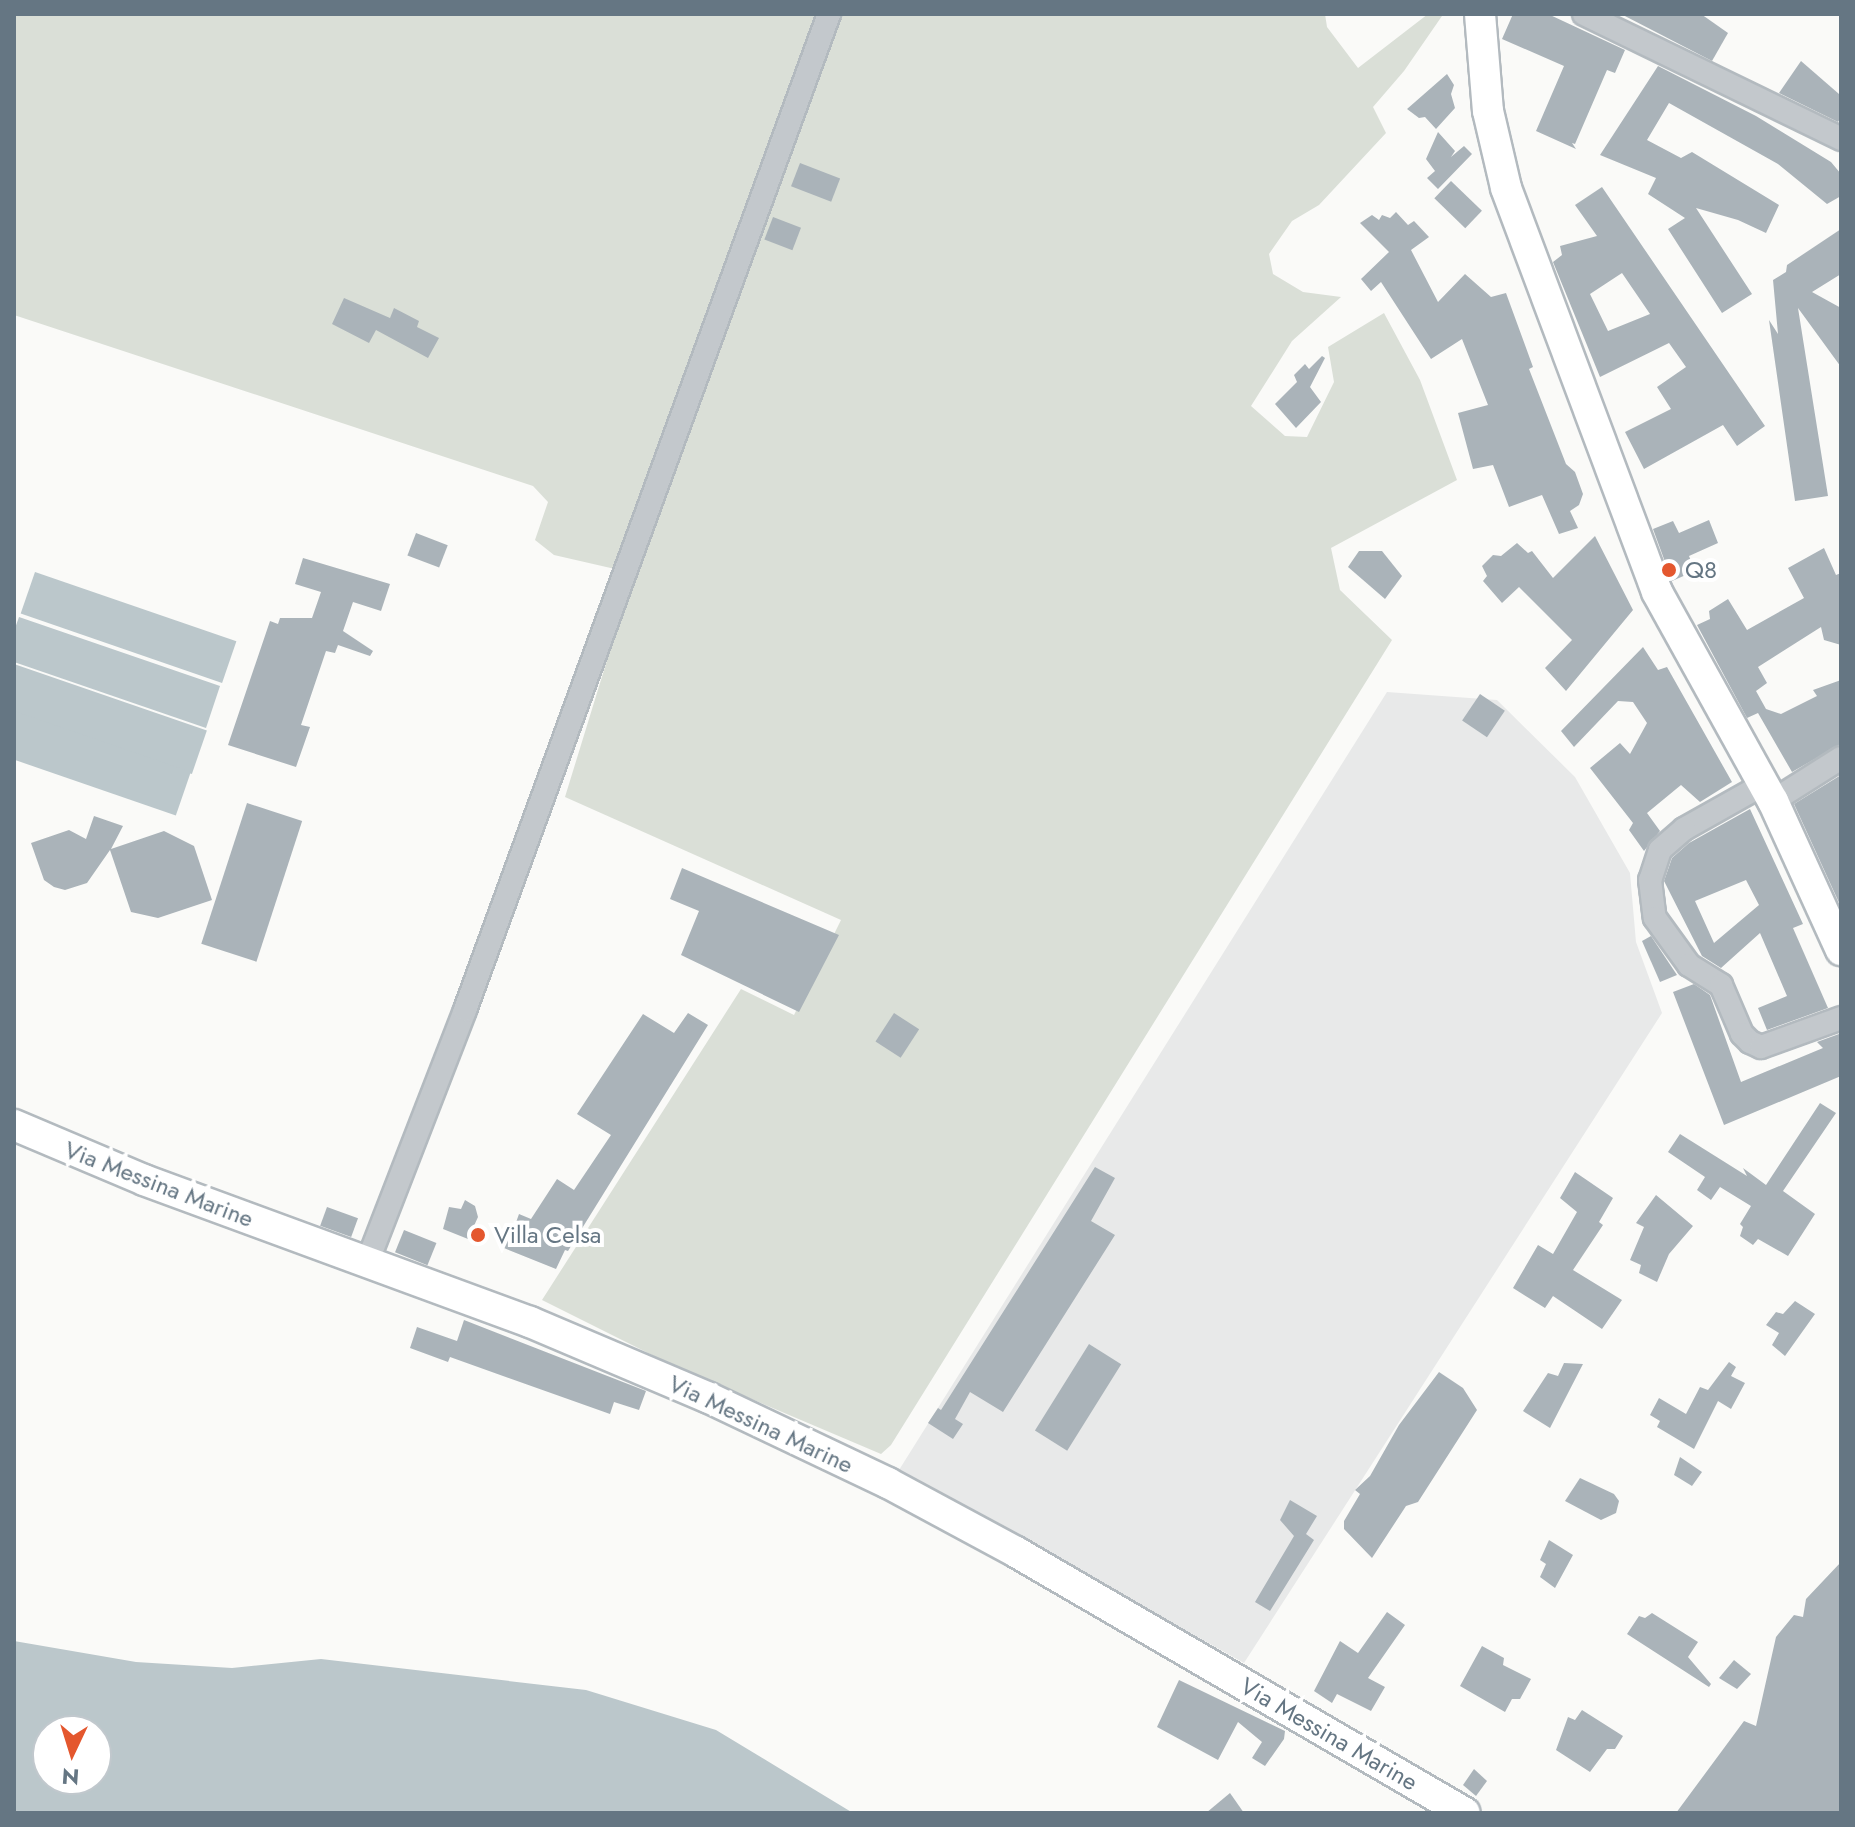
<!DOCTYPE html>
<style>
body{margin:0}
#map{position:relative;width:1855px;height:1827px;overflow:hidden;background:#fafaf8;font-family:Jost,sans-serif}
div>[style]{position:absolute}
.built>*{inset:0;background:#e8e9e9}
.green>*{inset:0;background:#dadfd7}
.water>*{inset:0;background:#bbc7cb;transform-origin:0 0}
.building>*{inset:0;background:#aab3b9;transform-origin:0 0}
.roads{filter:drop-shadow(2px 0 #b3babf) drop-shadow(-2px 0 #b3babf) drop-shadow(0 2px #b3babf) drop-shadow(0 -2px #b3babf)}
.street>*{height:22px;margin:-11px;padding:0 11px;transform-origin:11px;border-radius:11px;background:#c3c8cc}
.secondary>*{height:30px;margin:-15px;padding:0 15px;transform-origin:15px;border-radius:15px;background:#fff}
.dots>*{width:22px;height:22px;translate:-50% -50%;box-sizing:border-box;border:4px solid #fff;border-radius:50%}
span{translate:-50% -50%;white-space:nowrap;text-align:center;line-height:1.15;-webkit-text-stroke:8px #fff;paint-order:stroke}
.poi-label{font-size:24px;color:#657683}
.left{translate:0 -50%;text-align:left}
.street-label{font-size:24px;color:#657683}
.frame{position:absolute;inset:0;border:16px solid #657683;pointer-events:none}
.north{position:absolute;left:32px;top:1715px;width:80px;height:80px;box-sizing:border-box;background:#fff;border:2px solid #c1c8cd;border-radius:50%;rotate:184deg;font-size:22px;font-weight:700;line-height:32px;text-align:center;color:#657683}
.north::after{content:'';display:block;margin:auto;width:28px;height:36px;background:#e4572e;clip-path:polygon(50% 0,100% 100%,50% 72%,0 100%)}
</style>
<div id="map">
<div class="built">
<div style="clip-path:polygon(1387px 692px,1497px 700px,1575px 777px,1630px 873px,1636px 942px,1662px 1013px,1244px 1663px,899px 1470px)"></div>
</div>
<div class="green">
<div style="clip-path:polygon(14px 14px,1325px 14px,1327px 27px,1358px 68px,1428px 14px,1442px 16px,1404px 71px,1373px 107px,1386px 133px,1319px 205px,1292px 221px,1269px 254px,1273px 274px,1303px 292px,1341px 297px,1292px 341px,1251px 406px,1285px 436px,1307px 437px,1334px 382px,1328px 347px,1384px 313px,1420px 380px,1457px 480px,1331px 548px,1340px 590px,1392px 640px,891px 1445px,881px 1454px,674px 1366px,542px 1300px,741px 989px,794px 1015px,841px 920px,565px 797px,632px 579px,615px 569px,554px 555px,535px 540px,548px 502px,533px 486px,14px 315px)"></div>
</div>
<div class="water">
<div style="left:35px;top:572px;width:213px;height:44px;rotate:19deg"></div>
<div style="clip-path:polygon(19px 617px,220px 686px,206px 728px,14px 662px,14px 631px)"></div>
<div style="left:14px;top:664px;width:204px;height:46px;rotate:19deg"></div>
<div style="left:14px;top:711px;width:187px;height:46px;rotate:19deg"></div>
<div style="clip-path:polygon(evenodd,14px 1641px,136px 1662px,232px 1668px,321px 1659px,586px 1690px,716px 1730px,853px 1813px,14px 1813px,14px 1641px,96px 1731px,96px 1779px,48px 1779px,48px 1731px,96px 1731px)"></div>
</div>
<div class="building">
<div style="clip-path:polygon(1513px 14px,1548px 14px,1625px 50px,1615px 73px,1607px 70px,1575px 144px,1572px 143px,1576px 149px,1536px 131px,1564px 66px,1502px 39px)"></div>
<div style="clip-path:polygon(1621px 14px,1701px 14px,1728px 33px,1712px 61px)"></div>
<div style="clip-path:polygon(1801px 61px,1839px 94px,1841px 117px,1838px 122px,1779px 93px)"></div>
<div style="clip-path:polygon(1658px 66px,1756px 116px,1831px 162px,1841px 174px,1841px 196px,1827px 204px,1778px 164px,1669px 103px,1647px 140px,1681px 158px,1692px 152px,1779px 205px,1766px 233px,1738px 220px,1696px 208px,1752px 294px,1722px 313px,1668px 229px,1685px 218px,1648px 194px,1656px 178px,1600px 155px)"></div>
<div style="clip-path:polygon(1447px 74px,1454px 85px,1451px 94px,1455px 108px,1436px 129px,1425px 117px,1419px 118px,1407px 109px)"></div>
<div style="clip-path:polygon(1438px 132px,1455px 151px,1451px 157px,1464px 146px,1472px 154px,1438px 189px,1427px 178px,1435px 171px,1426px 159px)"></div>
<div style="left:800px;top:163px;width:43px;height:25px;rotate:21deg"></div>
<div style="left:1451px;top:181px;width:43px;height:24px;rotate:44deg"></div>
<div style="clip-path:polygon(evenodd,1602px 187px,1765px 426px,1737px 446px,1723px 425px,1644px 469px,1625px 432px,1671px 409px,1657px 387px,1686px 367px,1669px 343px,1600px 377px,1553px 262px,1562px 255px,1560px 246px,1597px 236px,1575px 205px,1602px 187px,1622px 273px,1650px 314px,1608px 331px,1590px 294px,1622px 273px)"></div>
<div style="clip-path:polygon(1396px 212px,1408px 225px,1414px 221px,1429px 237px,1411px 250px,1438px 302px,1465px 274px,1491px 297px,1506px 293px,1533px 367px,1529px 369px,1566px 464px,1575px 472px,1583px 494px,1579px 505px,1570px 511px,1578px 528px,1559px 534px,1542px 495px,1509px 507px,1493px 465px,1473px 469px,1458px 413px,1488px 405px,1462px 339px,1431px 359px,1381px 282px,1371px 291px,1361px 279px,1389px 252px,1360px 223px,1372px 215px,1379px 220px,1382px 215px,1390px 218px)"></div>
<div style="left:773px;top:217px;width:30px;height:24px;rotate:21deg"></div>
<div style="clip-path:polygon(1841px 229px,1841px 274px,1812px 292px,1841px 308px,1841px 367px,1798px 308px,1828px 496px,1795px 501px,1769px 320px,1778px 334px,1773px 280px,1786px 272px,1787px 265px)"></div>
<div style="clip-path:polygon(344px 298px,390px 318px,394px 308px,419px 321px,417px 327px,439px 338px,428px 358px,376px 330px,369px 343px,332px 324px)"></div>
<div style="clip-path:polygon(1322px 356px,1325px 358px,1310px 387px,1321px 402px,1296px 428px,1275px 404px,1297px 382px,1294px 375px,1305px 364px,1309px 369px)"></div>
<div style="clip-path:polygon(1709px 520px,1718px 543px,1689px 556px,1695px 571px,1672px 581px,1653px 529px,1673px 521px,1679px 533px)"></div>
<div style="left:416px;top:533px;width:34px;height:24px;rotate:21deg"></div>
<div style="clip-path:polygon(1595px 536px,1633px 610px,1566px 691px,1545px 668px,1572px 640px,1519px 587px,1502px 603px,1483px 581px,1487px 576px,1482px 566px,1493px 555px,1501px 556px,1517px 543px,1528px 553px,1532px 551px,1553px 578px)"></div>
<div style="clip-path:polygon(1824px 548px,1836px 575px,1841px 573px,1841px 645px,1824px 640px,1821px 627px,1758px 667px,1767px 683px,1756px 691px,1766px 709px,1781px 714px,1817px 696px,1813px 690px,1841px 680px,1841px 744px,1792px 772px,1758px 713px,1747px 718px,1697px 625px,1710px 619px,1709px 611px,1728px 599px,1747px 630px,1804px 598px,1788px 568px)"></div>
<div style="clip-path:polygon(1359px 551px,1382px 551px,1402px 576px,1385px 599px,1348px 567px)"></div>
<div style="clip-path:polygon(303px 558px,390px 584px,381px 611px,353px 602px,343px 631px,373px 651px,370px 656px,338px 645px,335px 653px,326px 651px,301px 725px,310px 727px,296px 767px,228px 745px,270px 621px,278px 624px,280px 618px,312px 618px,321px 592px,295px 584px)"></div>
<div style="clip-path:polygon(1643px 647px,1658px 670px,1667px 667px,1732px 782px,1700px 802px,1681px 785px,1647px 813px,1660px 831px,1644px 851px,1629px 830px,1633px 823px,1590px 768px,1620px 743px,1630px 754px,1647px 723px,1633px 702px,1618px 701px,1574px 747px,1561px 731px)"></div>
<div style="left:1480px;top:694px;width:30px;height:32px;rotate:34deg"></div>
<div style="clip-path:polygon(1841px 775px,1841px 907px,1794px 804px)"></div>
<div style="left:247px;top:803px;width:58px;height:148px;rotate:18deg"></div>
<div style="clip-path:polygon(evenodd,1750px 809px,1803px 924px,1793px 928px,1828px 1008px,1767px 1030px,1758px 1008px,1787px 996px,1760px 933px,1721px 968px,1702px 956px,1664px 881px,1672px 858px,1689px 843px,1750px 809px,1746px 880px,1759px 905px,1714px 943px,1695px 901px,1746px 880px)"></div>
<div style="clip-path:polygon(94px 816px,123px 826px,111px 849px,164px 831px,194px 846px,212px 900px,158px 918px,131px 912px,110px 850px,87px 883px,65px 890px,54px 887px,44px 880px,31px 843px,69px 830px,86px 839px)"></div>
<div style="clip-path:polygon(682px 868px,839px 935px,799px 1012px,681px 955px,699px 911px,670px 899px)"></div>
<div style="clip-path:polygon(1651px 936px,1677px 975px,1660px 982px,1642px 941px)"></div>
<div style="clip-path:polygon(1694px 984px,1710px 995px,1741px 1082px,1823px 1048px,1817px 1042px,1839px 1034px,1841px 1076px,1724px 1125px,1673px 992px)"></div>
<div style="clip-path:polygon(688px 1013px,708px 1025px,568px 1251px,565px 1250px,556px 1269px,499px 1246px,507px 1226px,514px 1228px,519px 1214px,531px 1219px,557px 1179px,574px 1190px,611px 1135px,577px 1114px,643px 1014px,674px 1033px)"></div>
<div style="left:894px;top:1013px;width:30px;height:34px;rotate:33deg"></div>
<div style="clip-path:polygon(1820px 1103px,1836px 1113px,1783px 1191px,1815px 1214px,1788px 1256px,1758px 1239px,1753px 1245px,1740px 1236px,1743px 1227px,1740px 1224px,1751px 1206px,1720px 1187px,1711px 1200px,1697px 1190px,1705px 1177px,1668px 1152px,1680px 1134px,1747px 1176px,1743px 1168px,1766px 1185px)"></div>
<div style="clip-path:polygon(1095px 1167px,1115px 1178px,1091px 1221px,1115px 1235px,1003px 1412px,970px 1392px,955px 1419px,963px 1424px,953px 1439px,928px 1423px,938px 1408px,941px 1410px)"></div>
<div style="clip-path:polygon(1575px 1172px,1613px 1198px,1599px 1222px,1603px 1225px,1573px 1270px,1622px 1300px,1602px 1329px,1553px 1296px,1545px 1308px,1513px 1288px,1538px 1245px,1553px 1254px,1577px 1212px,1560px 1198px)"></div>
<div style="clip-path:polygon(1656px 1195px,1693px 1226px,1669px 1254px,1657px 1282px,1639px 1273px,1641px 1265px,1630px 1260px,1644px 1227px,1636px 1223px)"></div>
<div style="clip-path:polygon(465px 1200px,475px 1206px,478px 1217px,468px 1239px,443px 1229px,449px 1207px,461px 1209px)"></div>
<div style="left:327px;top:1207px;width:33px;height:20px;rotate:20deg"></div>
<div style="left:404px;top:1230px;width:35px;height:24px;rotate:22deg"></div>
<div style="clip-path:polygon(1795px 1301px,1815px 1314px,1785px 1356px,1772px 1345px,1779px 1333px,1766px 1325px,1776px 1312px,1783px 1314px)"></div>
<div style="clip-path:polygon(464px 1320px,646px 1391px,639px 1410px,614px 1402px,610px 1414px,450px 1357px,448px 1362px,410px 1348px,417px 1327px,457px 1341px)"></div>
<div style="left:1089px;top:1344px;width:38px;height:102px;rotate:32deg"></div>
<div style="clip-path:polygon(1729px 1362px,1736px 1367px,1731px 1376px,1745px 1383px,1731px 1409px,1718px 1401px,1694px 1449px,1657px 1427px,1660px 1421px,1650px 1415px,1659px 1398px,1686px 1414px,1700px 1387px,1708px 1390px)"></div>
<div style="clip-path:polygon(1564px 1363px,1583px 1364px,1550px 1428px,1523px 1411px,1548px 1373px,1558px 1376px)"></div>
<div style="clip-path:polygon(1439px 1372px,1463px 1388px,1477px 1410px,1418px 1502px,1406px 1506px,1372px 1558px,1344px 1529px,1344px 1521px,1360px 1494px,1355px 1490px,1370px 1476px,1399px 1425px)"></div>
<div style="clip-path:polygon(1680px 1457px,1702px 1472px,1692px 1486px,1674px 1475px)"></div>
<div style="clip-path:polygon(1580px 1478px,1614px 1494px,1619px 1501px,1616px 1513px,1601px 1520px,1565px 1501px)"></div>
<div style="clip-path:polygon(1290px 1500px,1317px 1516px,1306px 1534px,1314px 1540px,1270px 1611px,1255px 1602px,1294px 1536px,1280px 1520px)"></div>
<div style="clip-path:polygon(1549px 1540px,1573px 1555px,1555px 1588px,1540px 1577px,1546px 1564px,1540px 1560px)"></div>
<div style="clip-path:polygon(1841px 1562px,1841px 1813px,1676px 1813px,1744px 1721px,1756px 1726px,1776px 1637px,1794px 1615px,1803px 1617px,1806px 1599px)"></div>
<div style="clip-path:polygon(1387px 1612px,1405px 1625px,1368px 1678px,1385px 1687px,1371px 1711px,1337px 1694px,1332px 1703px,1314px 1691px,1340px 1641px,1358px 1653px)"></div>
<div style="clip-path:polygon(1652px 1613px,1698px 1642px,1688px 1657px,1711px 1684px,1709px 1687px,1627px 1634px,1639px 1616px,1645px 1618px)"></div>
<div style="clip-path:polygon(1482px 1646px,1504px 1658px,1503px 1665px,1531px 1679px,1520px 1699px,1512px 1699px,1505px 1712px,1460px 1686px)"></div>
<div style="clip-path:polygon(1734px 1660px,1751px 1674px,1737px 1689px,1719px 1678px)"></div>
<div style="clip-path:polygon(1179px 1680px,1285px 1731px,1284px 1739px,1265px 1766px,1252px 1758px,1262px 1742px,1238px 1722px,1218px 1760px,1157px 1727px)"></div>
<div style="clip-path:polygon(1582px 1710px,1623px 1736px,1615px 1749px,1607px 1749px,1590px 1772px,1556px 1750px,1568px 1717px,1575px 1720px)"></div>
<div style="clip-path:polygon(1474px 1769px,1487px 1781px,1476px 1796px,1463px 1785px)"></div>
<div style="clip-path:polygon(1230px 1793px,1244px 1813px,1206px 1813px)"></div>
</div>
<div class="roads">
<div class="street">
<div style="left:1584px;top:14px;width:286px;rotate:25.9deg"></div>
<div style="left:1764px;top:784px;width:92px;rotate:150.6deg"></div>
<div style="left:1684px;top:829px;width:32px;rotate:139deg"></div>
<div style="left:1660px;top:850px;width:32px;rotate:108deg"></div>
<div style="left:1650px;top:880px;width:38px;rotate:83deg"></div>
<div style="left:1655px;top:918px;width:58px;rotate:54.1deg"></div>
<div style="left:1689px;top:965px;width:38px;rotate:32deg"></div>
<div style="left:1721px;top:985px;width:53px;rotate:66.8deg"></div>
<div style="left:1742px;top:1034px;width:11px;rotate:45deg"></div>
<div style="left:1750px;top:1042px;width:12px;rotate:24deg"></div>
<div style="left:1761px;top:1047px;width:85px;rotate:-19.9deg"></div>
<div style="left:1773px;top:801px;width:80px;rotate:-32.3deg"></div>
<div style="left:367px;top:1263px;width:271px;rotate:-68.8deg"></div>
<div style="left:465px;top:1010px;width:1060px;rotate:-69.92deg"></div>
</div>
<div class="secondary">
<div style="left:1480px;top:14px;width:97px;rotate:85.3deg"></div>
<div style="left:1488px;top:111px;width:79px;rotate:76.8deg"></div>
<div style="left:1506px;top:188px;width:431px;rotate:69.5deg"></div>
<div style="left:1657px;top:592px;width:239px;rotate:61deg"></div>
<div style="left:1773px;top:801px;width:164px;rotate:65.5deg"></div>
<div style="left:14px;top:1125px;width:141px;rotate:22.9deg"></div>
<div style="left:144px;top:1180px;width:411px;rotate:20.2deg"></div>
<div style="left:530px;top:1322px;width:194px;rotate:23deg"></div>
<div style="left:709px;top:1398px;width:198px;rotate:25.4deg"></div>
<div style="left:888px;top:1483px;width:145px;rotate:28.3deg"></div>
<div style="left:1016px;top:1552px;width:519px;rotate:30.17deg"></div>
</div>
</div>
<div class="dots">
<div style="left:1669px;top:570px;background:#e4572e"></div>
<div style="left:478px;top:1235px;background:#e4572e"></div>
</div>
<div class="poi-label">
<span class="left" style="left:1685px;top:570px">Q8</span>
<span class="left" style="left:494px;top:1235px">Villa Celsa</span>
</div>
<div class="street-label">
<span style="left:159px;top:1184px;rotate:21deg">Via Messina Marine</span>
<span style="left:761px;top:1424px;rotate:25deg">Via Messina Marine</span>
<span style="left:1329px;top:1734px;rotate:30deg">Via Messina Marine</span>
</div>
<div class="frame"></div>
<div class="north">N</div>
</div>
